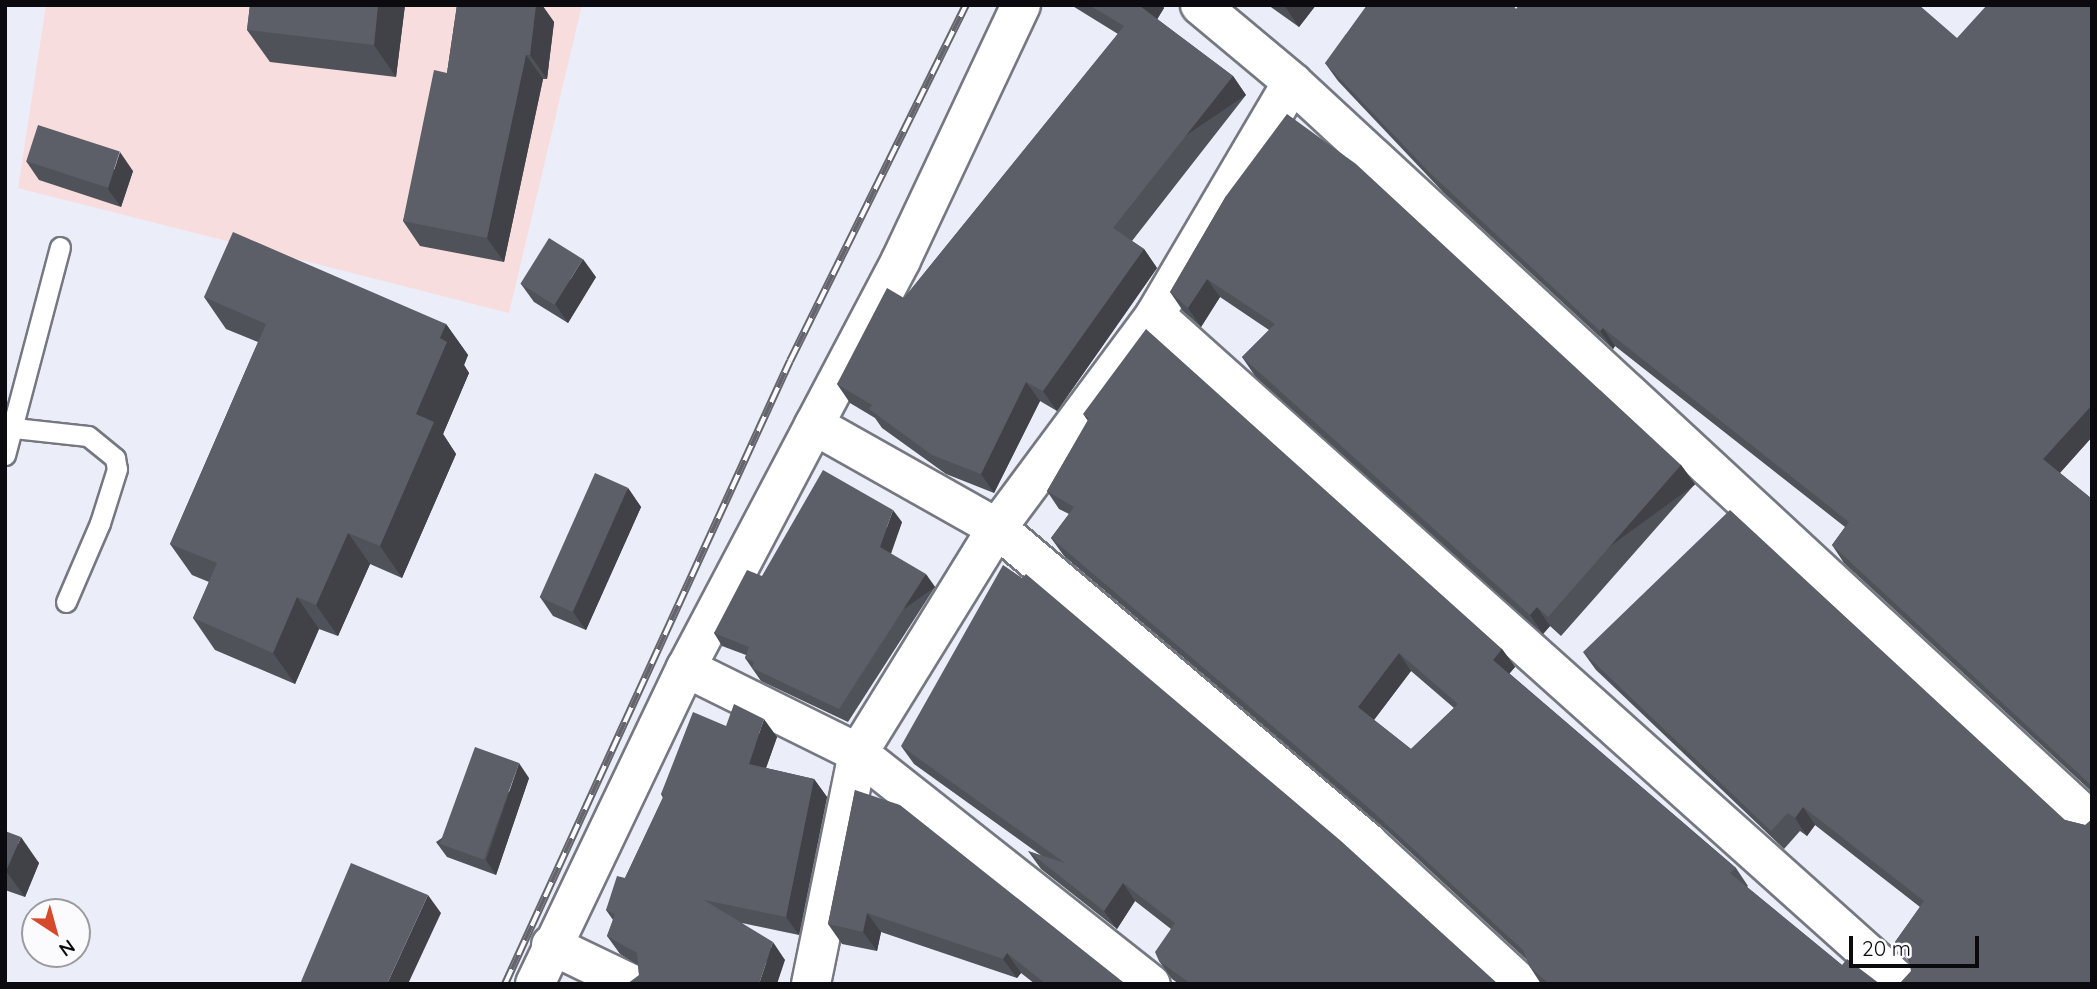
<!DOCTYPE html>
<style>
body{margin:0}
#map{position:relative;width:2097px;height:989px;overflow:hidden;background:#ebeef8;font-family:Quicksand,sans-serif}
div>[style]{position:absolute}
.industrial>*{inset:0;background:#f8ddde}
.roads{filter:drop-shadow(2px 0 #767881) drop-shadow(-2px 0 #767881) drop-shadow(0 2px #767881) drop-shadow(0 -2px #767881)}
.service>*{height:19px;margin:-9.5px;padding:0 9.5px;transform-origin:9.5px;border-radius:9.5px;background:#fff}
.minor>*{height:38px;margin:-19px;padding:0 19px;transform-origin:19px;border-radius:19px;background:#fff}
.rail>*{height:8px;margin-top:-4px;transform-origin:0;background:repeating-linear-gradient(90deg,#fbfbfd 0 16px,#65666d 0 32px);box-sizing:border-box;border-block:2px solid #65666d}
.wall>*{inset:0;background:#4f5259}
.shaded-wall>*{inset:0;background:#404248;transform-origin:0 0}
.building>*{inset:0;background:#5c5f67;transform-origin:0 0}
span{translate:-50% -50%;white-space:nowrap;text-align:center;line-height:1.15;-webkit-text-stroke:5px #fbfbfd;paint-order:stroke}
.frame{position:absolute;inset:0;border:7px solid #0b0b0f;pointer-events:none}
.north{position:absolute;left:21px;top:898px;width:70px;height:70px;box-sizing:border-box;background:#fbfbfd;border:2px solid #9b9b9e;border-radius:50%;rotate:144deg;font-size:19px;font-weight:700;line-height:28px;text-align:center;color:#0b0b0f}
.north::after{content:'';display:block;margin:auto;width:24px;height:32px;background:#d44a2b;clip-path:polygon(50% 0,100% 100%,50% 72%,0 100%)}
.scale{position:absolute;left:1849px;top:936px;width:130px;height:32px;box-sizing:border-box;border:4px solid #0b0b0f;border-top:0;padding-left:9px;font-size:21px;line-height:24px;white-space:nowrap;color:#0b0b0f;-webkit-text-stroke:5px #fbfbfd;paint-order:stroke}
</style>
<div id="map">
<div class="industrial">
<div style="clip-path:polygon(46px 5px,582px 5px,509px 313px,18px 188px)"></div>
</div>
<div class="roads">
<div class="service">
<div style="left:5px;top:427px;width:83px;rotate:6.2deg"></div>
<div style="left:88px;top:436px;width:35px;rotate:39deg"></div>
<div style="left:115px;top:458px;width:11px;rotate:80deg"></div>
<div style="left:117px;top:469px;width:57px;rotate:107.5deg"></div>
<div style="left:100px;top:523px;width:86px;rotate:113.3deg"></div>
<div style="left:5px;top:455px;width:215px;rotate:-75.2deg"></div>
</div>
<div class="minor">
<div style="left:1200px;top:5px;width:120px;rotate:39.9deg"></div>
<div style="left:1292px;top:82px;width:1090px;rotate:42.77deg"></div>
<div style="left:1155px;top:315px;width:1003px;rotate:41.85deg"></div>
<div style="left:814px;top:425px;width:210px;rotate:29.4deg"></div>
<div style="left:997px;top:528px;width:487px;rotate:40.3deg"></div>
<div style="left:1368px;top:843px;width:208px;rotate:42.7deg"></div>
<div style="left:686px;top:668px;width:192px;rotate:26.3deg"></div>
<div style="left:858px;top:753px;width:373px;rotate:38.3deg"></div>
<div style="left:551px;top:945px;width:90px;rotate:25.7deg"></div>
<div style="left:535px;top:984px;width:350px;rotate:-64.5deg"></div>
<div style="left:686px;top:668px;width:461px;rotate:-62.2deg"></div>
<div style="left:901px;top:260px;width:282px;rotate:-64.8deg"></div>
<div style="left:811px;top:984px;width:236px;rotate:-78.5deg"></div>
<div style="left:858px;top:753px;width:264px;rotate:-58.3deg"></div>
<div style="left:997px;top:528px;width:265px;rotate:-53.4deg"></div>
<div style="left:1155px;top:315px;width:270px;rotate:-59.5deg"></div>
</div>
</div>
<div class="rail">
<div style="left:505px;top:984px;width:685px;rotate:-65.42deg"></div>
<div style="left:790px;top:361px;width:397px;rotate:-63.7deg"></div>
</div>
<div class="wall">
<div style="clip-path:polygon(250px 5px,405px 5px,396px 77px,270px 62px,247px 30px)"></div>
<div style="clip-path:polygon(457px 5px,542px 5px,554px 22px,547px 79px,543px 79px,504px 262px,420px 246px,403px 221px,447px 73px)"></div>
<div style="clip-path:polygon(1071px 5px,1162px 5px,1164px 8px,1157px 19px,1233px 76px,1246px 95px,1132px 241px,1144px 249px,1157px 268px,1057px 411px,1040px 401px,994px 493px,946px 474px,882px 428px,875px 418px,850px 403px,837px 384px,904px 298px,1118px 34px)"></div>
<div style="clip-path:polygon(1268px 5px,1316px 5px,1299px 27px)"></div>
<div style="clip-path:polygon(2092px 5px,2092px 437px,2060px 473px,2092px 499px,2092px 792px,1844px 563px,1832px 545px,1845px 527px,1615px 346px,1613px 349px,1443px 192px,1338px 81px,1325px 63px,1516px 9px,1957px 38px)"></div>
<div style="clip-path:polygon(26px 161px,133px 171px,121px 207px,39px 180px)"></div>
<div style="clip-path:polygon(1226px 196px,1681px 465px,1695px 484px,1561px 636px,1550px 626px,1543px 634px,1255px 376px,1242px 357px,1269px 330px,1220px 297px,1201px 327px,1183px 311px,1170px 292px)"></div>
<div style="clip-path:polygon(596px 277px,568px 323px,534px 302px,521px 284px)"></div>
<div style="clip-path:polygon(204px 297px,446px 324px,468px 355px,464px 365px,469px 373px,443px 434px,456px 454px,402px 578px,370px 564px,338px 636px,319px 629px,295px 684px,215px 650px,193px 618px,209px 582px,192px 575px,170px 544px,258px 342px,226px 329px)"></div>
<div style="clip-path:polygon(evenodd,1083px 414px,1502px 649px,1515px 667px,1509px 673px,1736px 868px,1748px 886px,1747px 887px,1842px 965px,1880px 984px,1541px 984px,1530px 967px,1527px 960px,1383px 827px,1064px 556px,1051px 538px,1069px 514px,1059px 509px,1047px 491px,1088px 421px,1083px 414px,1411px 671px,1454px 708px,1411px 749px,1374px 720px,1411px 671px)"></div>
<div style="clip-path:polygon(628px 488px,641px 507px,586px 630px,553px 616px,540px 597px)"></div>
<div style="clip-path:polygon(902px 522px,891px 554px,935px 587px,848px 722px,761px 681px,745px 658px,746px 655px,722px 646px,714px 633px,762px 576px)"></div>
<div style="clip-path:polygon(1583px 652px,2065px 820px,2085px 825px,2092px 984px,1911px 971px,1910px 963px,1895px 942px,1920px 907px,1815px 825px,1807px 836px,1800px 831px,1784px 849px,1596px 670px)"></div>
<div style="clip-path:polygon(726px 726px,777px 737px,766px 768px,814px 779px,827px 797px,799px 935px,742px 923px,785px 960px,639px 975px,638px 965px,620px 954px,607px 936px,613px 920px,606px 910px,625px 878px,663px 798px,661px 794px)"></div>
<div style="clip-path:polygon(901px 746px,1498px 984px,1179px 984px,1172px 979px,1159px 961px,1171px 929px,1135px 901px,1117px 929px,1041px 869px,1028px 851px,1042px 856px,914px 764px)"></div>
<div style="clip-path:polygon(529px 778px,496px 875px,447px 857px,436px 842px)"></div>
<div style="clip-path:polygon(855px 790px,1124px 984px,1035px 984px,1021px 973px,1017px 978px,881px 932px,877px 951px,842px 944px,828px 924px)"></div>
<div style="clip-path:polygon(5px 831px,39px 863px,25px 897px,5px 890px)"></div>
</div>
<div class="shaded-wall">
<div style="clip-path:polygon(378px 5px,405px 5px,396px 77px,374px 45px)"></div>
<div style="clip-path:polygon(536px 5px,542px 5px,554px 22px,547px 79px,530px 55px)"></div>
<div style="clip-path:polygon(1141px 5px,1162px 5px,1164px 8px,1152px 28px,1138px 9px)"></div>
<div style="clip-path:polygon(1284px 5px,1316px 5px,1299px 27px)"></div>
<div style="clip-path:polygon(526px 55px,543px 79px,504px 262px,487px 238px)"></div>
<div style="left:1233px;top:76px;width:23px;height:194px;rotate:56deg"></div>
<div style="clip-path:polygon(120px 152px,133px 171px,121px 207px,108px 189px)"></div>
<div style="clip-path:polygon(1144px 249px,1157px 268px,1057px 411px,1043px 391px)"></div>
<div style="clip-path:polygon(583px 259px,596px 277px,568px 323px,555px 304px)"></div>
<div style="clip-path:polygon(1207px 279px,1220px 297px,1201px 327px,1188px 308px)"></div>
<div style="clip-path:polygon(446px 324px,468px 355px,464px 365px,469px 373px,443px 434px,456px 454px,402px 578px,380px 546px,416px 414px,440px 338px)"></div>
<div style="clip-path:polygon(1603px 328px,1615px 346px,1613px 349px,1600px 331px)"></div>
<div style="clip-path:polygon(1026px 382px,1040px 401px,994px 493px,981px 474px)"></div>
<div style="clip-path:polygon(2092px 405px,2092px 437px,2056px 477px,2043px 459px)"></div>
<div style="left:1681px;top:465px;width:24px;height:202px;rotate:54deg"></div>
<div style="clip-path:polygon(628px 488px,641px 507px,586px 630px,573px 612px)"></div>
<div style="clip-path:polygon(893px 510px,902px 522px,888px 560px,880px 547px)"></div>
<div style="clip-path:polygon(348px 533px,370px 564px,338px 636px,316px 605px)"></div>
<div style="left:926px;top:574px;width:16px;height:161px;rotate:55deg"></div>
<div style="clip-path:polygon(297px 597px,319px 629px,295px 684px,273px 653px)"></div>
<div style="clip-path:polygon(1537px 607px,1550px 626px,1543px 634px,1530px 615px)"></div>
<div style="clip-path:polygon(1502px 649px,1515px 667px,1506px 678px,1493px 660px)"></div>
<div style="clip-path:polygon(1399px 653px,1411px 671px,1370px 725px,1358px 707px)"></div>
<div style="clip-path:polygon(764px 719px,777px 737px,761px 782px,749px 764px)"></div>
<div style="clip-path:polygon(519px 763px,529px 778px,496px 875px,486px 860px)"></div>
<div style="clip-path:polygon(814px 779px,827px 797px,799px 935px,786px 917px)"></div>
<div style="clip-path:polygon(1803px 807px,1815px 825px,1807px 836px,1795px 818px)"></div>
<div style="clip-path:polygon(21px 837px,39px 863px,25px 897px,6px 871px)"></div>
<div style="clip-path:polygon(1123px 883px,1135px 901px,1117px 929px,1104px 911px)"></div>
<div style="clip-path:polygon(428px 895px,441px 913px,408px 984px,387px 984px)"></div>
<div style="clip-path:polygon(867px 913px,881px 932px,877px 951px,863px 932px)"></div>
<div style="clip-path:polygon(773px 942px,785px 960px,777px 984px,759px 984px)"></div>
<div style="clip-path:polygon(1007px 953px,1021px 973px,1017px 978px,1003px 959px)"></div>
</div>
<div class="building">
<div style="clip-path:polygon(250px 5px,378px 5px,374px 45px,247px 30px)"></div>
<div style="clip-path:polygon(457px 5px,536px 5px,530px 55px,526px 55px,487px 238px,403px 221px,434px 70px,447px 73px)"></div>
<div style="clip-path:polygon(1089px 5px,1141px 5px,1138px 9px,1140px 6px,1233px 76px,1113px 228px,1144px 249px,1043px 391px,1026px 382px,981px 474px,932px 455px,869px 409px,872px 405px,837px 384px,887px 288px,904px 298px,1124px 26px)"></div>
<div style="clip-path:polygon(1367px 5px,1513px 5px,1516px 9px,1519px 5px,1919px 5px,1957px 38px,1987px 5px,2092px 5px,2092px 405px,2043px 459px,2092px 499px,2092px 786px,1832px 545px,1849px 522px,1603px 328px,1600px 331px,1431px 174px,1325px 63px)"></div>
<div style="clip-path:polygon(1287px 114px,1356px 164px,1681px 465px,1548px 617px,1537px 607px,1530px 615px,1242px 357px,1275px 324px,1207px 279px,1188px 308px,1170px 292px,1226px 196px)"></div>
<div style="left:38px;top:125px;width:86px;height:38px;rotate:18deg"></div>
<div style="clip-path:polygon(233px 232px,446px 324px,440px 338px,447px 342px,416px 414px,434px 422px,380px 546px,348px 533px,316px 605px,297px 597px,273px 653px,193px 618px,217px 563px,170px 544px,266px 324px,204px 297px)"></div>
<div style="left:549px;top:238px;width:40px;height:54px;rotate:32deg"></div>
<div style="clip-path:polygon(evenodd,1146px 329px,1502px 649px,1493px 660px,1736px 868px,1730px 873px,1842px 965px,1847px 959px,1880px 984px,1549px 984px,1530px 967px,1523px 950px,1370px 809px,1051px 538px,1074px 507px,1047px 491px,1089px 418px,1083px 414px,1146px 329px,1399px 653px,1458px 704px,1411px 749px,1358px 707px,1399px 653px)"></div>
<div style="clip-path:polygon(823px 470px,893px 510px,880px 547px,926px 574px,839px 709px,752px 668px,754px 662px,745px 658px,749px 647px,714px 633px,747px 570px,762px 576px)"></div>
<div style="left:595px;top:473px;width:36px;height:136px;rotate:24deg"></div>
<div style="clip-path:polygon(1730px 510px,2065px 820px,2085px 825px,2092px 819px,2092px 984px,1899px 984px,1911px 971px,1910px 959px,1895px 942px,1924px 901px,1803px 807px,1795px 818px,1788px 813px,1771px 831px,1583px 652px)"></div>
<div style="clip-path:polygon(1003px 565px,1022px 578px,1026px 574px,1341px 841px,1498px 984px,1191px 984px,1159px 961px,1155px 952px,1175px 923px,1123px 883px,1104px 911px,1028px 851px,1065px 863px,901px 746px)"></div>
<div style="clip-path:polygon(734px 704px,764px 719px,749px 764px,814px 779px,786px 917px,704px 900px,773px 942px,759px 984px,627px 984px,639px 975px,637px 953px,607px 936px,615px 914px,606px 910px,617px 876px,625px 878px,664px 795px,661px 794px,693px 712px,726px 726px)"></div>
<div style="left:475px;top:747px;width:47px;height:103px;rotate:20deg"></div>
<div style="clip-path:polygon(855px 790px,900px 805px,1123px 982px,1122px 984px,1046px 984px,1007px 953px,1003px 959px,867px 913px,863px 932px,828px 924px)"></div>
<div style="clip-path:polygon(5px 831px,21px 837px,6px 871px,5px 871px)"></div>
<div style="clip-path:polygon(351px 863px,428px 895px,387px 984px,300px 984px)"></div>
</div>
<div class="frame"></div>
<div class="north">N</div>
<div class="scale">20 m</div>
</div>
